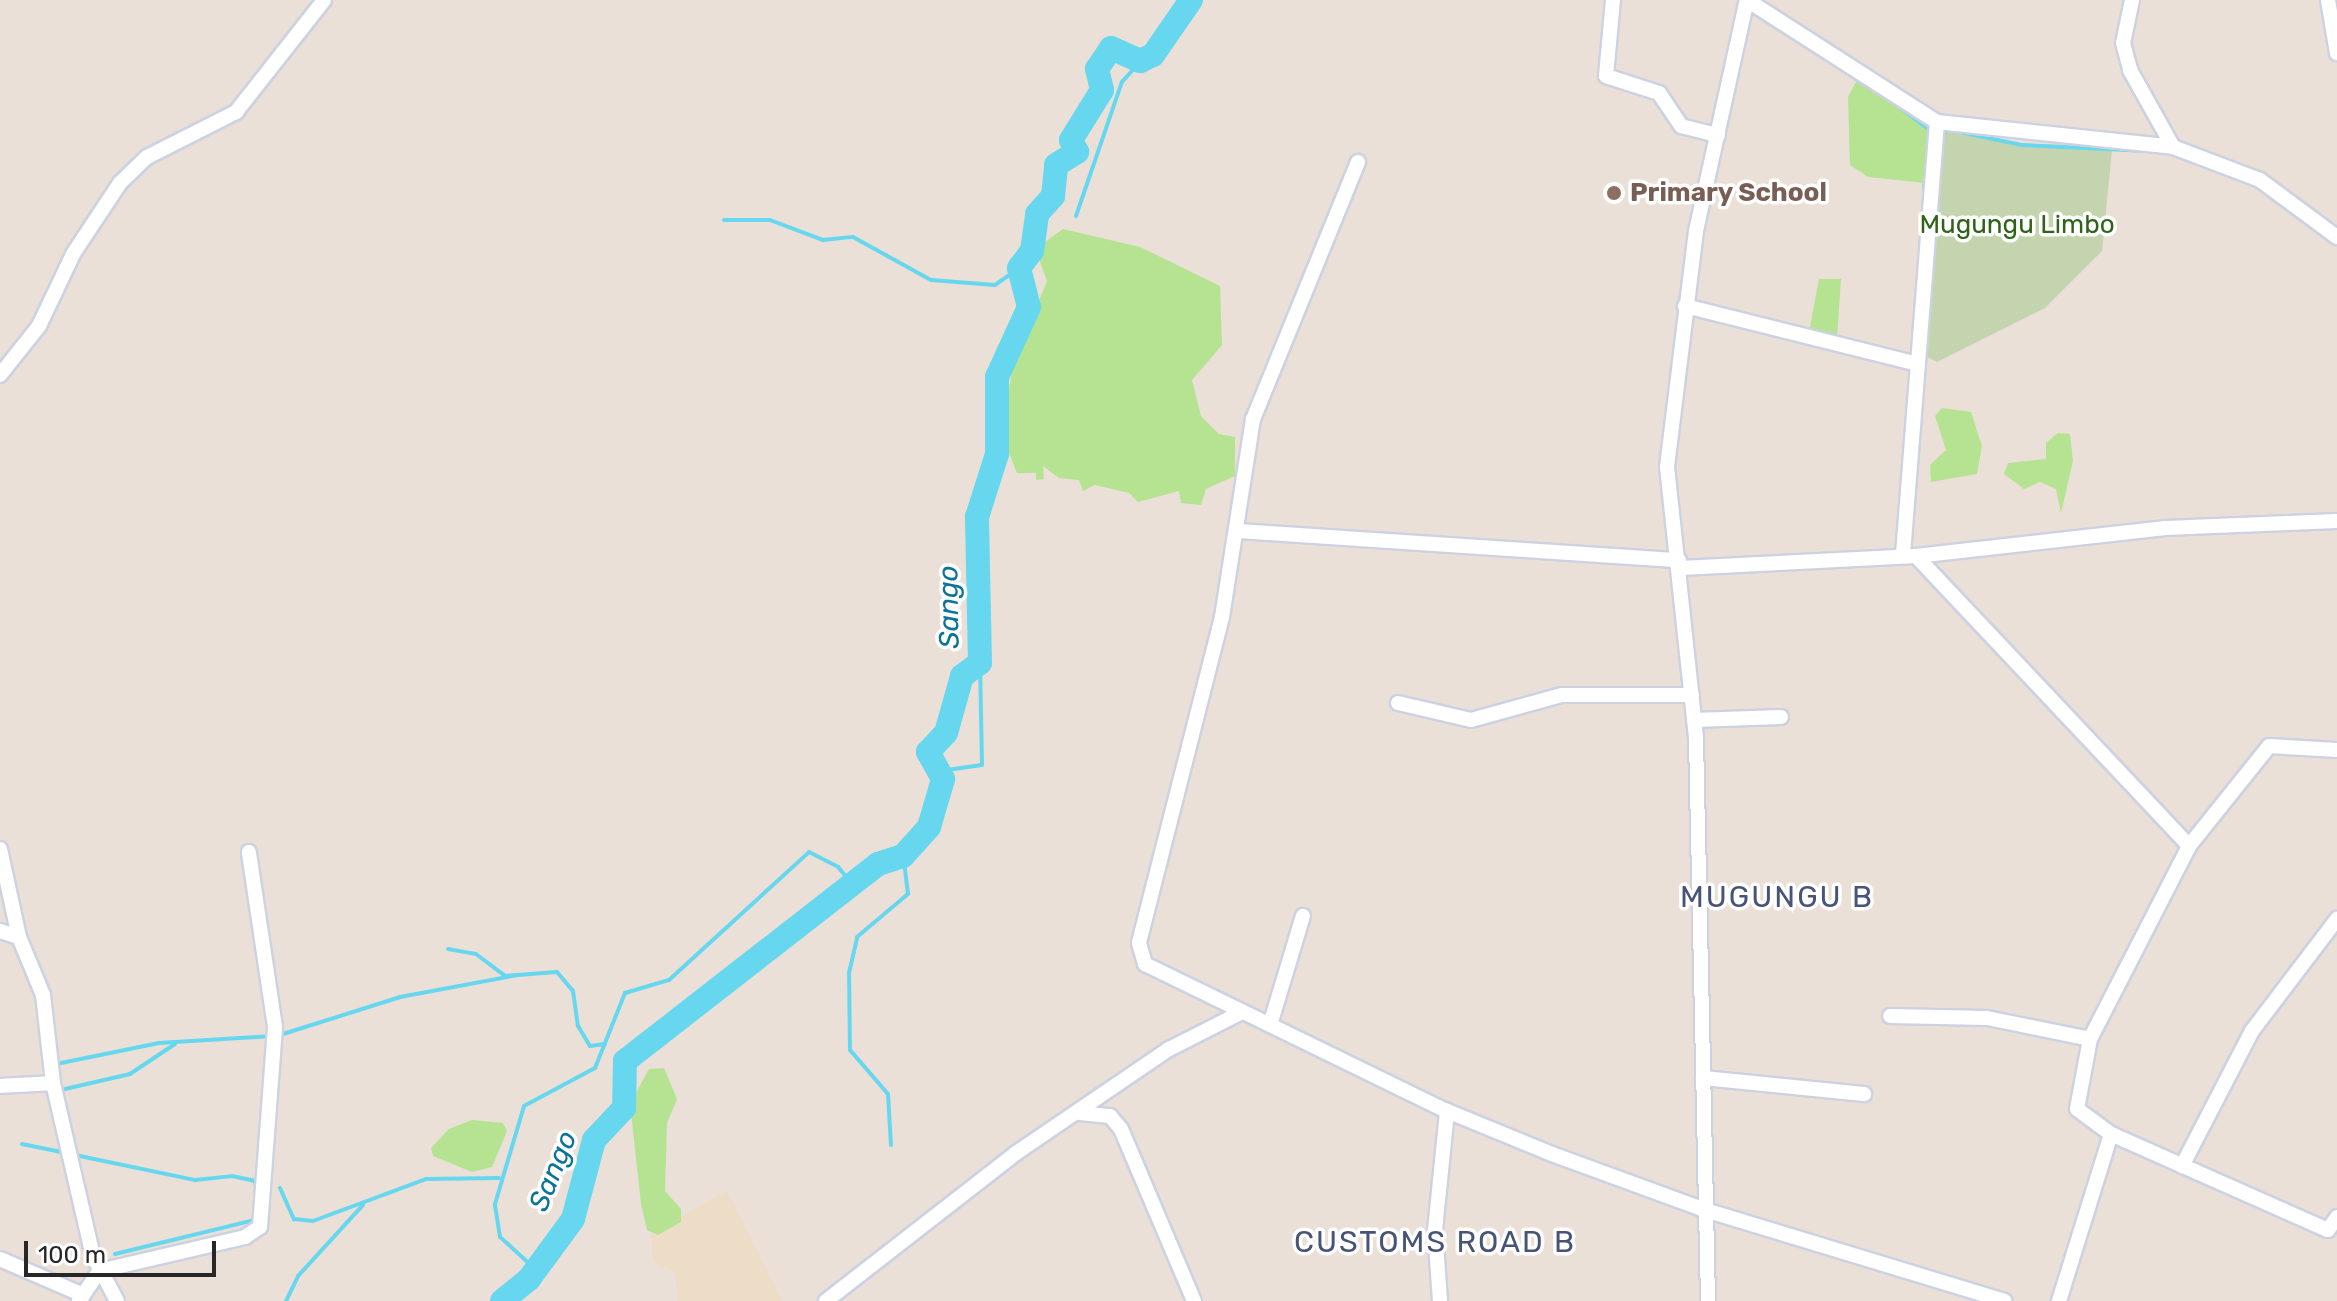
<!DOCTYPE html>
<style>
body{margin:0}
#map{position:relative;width:2337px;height:1301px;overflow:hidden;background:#eae0d7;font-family:Rubik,sans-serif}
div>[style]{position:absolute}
.education>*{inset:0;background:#edddc6}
.green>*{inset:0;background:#b5e392}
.cemetery>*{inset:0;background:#c4d4ae}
.stream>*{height:4px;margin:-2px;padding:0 2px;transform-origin:2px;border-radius:2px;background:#67d7f0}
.river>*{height:24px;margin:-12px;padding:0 12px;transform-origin:12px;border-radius:12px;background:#67d7f0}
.roads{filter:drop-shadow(2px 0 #cdd2e1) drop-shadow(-2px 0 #cdd2e1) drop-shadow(0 2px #cdd2e1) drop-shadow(0 -2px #cdd2e1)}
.minor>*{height:14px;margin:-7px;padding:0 7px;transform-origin:7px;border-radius:7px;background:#fff}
.dots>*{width:22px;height:22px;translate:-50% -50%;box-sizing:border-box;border:4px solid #fff;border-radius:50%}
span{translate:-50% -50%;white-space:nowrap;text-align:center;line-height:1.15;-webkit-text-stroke:7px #fff;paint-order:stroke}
.education-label{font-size:26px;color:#785e54;font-weight:700}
.left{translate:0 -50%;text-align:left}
.park-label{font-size:26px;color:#2e6318}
.water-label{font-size:28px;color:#0b7397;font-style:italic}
.quarter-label{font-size:30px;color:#475477;letter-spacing:2px}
.scale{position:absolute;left:24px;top:1241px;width:192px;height:36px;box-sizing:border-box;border:4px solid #272727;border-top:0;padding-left:10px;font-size:24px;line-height:28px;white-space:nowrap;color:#272727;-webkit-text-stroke:6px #fff;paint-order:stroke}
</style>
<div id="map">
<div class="education">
<div style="clip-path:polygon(727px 1191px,782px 1301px,789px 1301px,678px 1301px,675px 1272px,653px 1261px,651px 1233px)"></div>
</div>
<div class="green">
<div style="clip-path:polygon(1858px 78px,1928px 126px,1925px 183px,1868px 177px,1850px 165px,1848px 97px)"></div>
<div style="clip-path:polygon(1063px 229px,1140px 247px,1220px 286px,1222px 345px,1192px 380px,1201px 416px,1219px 434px,1235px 437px,1235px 476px,1206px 489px,1201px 505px,1181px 503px,1179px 491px,1138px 502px,1129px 493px,1095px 485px,1083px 491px,1079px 480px,1059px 478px,1043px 466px,1044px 479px,1036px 480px,1036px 473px,1017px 473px,1007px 448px,999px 450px,1013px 365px,1047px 281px,1039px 259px,1045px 242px)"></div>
<div style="clip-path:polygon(1819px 279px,1841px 279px,1837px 339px,1809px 332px)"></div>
<div style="clip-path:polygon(1942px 408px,1971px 412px,1982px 446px,1977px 474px,1931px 482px,1930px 465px,1946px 450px,1935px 416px)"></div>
<div style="clip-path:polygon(2058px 433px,2070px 434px,2073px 461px,2061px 513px,2056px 489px,2040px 482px,2024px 489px,2004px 474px,2008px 463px,2046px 459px,2046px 443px)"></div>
<div style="clip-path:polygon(664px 1068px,677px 1099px,667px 1123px,665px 1191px,681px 1209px,681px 1222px,658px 1235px,647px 1230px,641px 1204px,630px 1104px,649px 1069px)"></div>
<div style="clip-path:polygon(472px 1120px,503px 1123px,507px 1131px,492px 1167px,472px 1172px,433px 1156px,431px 1148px,449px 1129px)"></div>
</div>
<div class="cemetery">
<div style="clip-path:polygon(1950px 130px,2021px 146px,2112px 150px,2102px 251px,2045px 308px,1937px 362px,1927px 357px,1927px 330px,1943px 133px)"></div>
</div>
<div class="stream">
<div style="left:1894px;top:103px;width:46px;rotate:37.1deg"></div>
<div style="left:1724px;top:136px;width:42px;rotate:-77.6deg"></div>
<div style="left:1924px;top:189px;width:17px;rotate:-83deg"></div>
<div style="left:1938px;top:194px;width:61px;rotate:-85.3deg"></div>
<div style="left:1943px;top:133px;width:8px;rotate:-23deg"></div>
<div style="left:1950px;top:130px;width:74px;rotate:11.8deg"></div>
<div style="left:2022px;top:145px;width:126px;rotate:2.7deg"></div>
<div style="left:1076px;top:216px;width:142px;rotate:-71.1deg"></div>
<div style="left:1122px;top:82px;width:31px;rotate:-48deg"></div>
<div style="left:724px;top:220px;width:46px"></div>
<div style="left:770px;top:220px;width:57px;rotate:20.7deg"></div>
<div style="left:823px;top:240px;width:30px;rotate:-6deg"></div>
<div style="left:853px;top:237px;width:89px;rotate:28.9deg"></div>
<div style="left:931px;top:280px;width:64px;rotate:4.5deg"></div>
<div style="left:995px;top:285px;width:29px;rotate:-35deg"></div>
<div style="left:940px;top:771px;width:42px;rotate:-8.1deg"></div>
<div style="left:982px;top:765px;width:102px;rotate:-91.1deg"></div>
<div style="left:448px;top:949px;width:28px;rotate:10deg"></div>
<div style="left:476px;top:954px;width:36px;rotate:37deg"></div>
<div style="left:505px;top:976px;width:52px;rotate:-4.4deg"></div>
<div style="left:557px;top:972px;width:25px;rotate:50deg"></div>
<div style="left:573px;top:991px;width:35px;rotate:82deg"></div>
<div style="left:578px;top:1026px;width:23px;rotate:59deg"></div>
<div style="left:590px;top:1046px;width:15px;rotate:-8deg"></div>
<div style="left:283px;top:1034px;width:123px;rotate:-17.5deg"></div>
<div style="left:400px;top:997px;width:119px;rotate:-10.6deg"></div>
<div style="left:61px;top:1063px;width:100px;rotate:-11.5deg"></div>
<div style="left:159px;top:1043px;width:113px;rotate:-3.5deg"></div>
<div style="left:65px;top:1089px;width:67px;rotate:-13deg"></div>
<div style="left:130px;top:1074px;width:54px;rotate:-33.7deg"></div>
<div style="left:22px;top:1144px;width:45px;rotate:11.6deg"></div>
<div style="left:891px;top:1145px;width:51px;rotate:-93.4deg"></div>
<div style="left:888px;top:1094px;width:58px;rotate:-130.8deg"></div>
<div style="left:850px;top:1050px;width:77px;rotate:-90.7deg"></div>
<div style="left:849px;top:973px;width:37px;rotate:-77deg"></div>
<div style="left:857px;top:937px;width:67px;rotate:-40.1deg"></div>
<div style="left:908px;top:894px;width:38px;rotate:-97deg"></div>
<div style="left:75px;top:1155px;width:123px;rotate:11.8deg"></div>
<div style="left:195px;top:1180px;width:37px;rotate:-6deg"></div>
<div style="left:232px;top:1176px;width:24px;rotate:12deg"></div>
<div style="left:255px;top:1181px;width:11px;rotate:80deg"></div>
<div style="left:280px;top:1188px;width:34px;rotate:66deg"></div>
<div style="left:294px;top:1219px;width:19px;rotate:6deg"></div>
<div style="left:313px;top:1221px;width:121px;rotate:-20.4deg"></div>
<div style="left:426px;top:1179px;width:73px;rotate:-0.8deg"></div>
<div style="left:115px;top:1254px;width:143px;rotate:-13.7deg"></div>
<div style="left:532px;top:1266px;width:43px;rotate:-137.8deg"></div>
<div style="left:500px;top:1237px;width:33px;rotate:-99deg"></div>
<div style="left:495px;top:1204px;width:102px;rotate:-73.5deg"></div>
<div style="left:524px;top:1106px;width:81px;rotate:-28.2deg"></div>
<div style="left:595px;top:1068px;width:81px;rotate:-68.2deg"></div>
<div style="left:625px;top:993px;width:46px;rotate:-16.5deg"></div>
<div style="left:669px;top:980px;width:190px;rotate:-42.4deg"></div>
<div style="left:809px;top:852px;width:33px;rotate:27deg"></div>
<div style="left:838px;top:867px;width:23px;rotate:50deg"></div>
<div style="left:286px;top:1301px;width:28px;rotate:-64deg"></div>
<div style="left:298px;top:1276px;width:96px;rotate:-47.5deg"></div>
</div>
<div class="river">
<div style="left:502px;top:1301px;width:35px;rotate:-39deg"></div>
<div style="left:529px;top:1279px;width:74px;rotate:-53.7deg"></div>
<div style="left:573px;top:1219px;width:82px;rotate:-75.1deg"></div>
<div style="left:594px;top:1140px;width:44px;rotate:-46.8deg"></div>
<div style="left:624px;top:1108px;width:47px;rotate:-88.8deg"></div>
<div style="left:625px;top:1061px;width:321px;rotate:-37.9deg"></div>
<div style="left:878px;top:864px;width:26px;rotate:-18deg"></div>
<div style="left:903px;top:856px;width:39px;rotate:-48deg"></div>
<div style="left:929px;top:827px;width:50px;rotate:-73.7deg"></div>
<div style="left:943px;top:779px;width:31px;rotate:-119deg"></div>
<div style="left:928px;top:752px;width:26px;rotate:-47deg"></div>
<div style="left:946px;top:733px;width:59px;rotate:-74.3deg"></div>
<div style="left:962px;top:676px;width:22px;rotate:-36deg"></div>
<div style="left:980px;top:663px;width:146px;rotate:-91.2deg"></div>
<div style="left:977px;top:517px;width:66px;rotate:-72.4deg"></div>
<div style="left:997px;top:454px;width:77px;rotate:-90deg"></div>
<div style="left:997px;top:377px;width:77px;rotate:-65.4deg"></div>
<div style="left:1029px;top:307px;width:40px;rotate:-104.4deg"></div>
<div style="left:1019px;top:268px;width:21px;rotate:-53deg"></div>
<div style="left:1032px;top:251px;width:37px;rotate:-82deg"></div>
<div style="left:1037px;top:214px;width:24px;rotate:-48deg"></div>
<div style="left:1053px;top:196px;width:31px;rotate:-84deg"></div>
<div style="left:1056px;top:165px;width:25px;rotate:-32deg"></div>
<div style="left:1077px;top:152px;width:13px;rotate:-117deg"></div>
<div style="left:1071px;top:140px;width:59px;rotate:-58.2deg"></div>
<div style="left:1102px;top:90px;width:22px;rotate:-103deg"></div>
<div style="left:1097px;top:69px;width:25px;rotate:-56deg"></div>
<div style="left:1111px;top:48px;width:32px;rotate:24deg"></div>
<div style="left:1140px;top:61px;width:14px;rotate:-25deg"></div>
<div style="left:1153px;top:55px;width:67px;rotate:-55.4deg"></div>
</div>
<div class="roads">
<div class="minor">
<div style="left:1613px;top:0;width:76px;rotate:95.3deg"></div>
<div style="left:1606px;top:76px;width:56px;rotate:17.8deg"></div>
<div style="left:1659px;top:93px;width:40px;rotate:56deg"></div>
<div style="left:1681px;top:126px;width:38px;rotate:14deg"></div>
<div style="left:1747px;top:0;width:226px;rotate:32.7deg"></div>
<div style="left:1937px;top:122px;width:434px;rotate:94.5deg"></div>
<div style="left:2132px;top:0;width:44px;rotate:101.8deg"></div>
<div style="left:2123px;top:43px;width:28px;rotate:75deg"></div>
<div style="left:2130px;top:70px;width:88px;rotate:60.8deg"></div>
<div style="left:2328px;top:0;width:54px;rotate:80.4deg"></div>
<div style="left:1937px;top:122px;width:237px;rotate:6deg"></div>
<div style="left:2173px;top:147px;width:93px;rotate:20.8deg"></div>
<div style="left:2260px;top:180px;width:96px;rotate:36.5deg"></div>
<div style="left:1358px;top:162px;width:278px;rotate:112.2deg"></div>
<div style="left:1253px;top:419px;width:200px;rotate:98.9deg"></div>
<div style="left:1222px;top:617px;width:336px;rotate:104.3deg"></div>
<div style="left:1139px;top:943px;width:22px;rotate:74deg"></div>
<div style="left:1145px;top:964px;width:336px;rotate:26deg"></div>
<div style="left:1447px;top:1111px;width:113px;rotate:22.3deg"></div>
<div style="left:1552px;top:1154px;width:160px;rotate:20.1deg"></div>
<div style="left:1702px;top:1209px;width:316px;rotate:16.9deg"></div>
<div style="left:1685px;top:306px;width:239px;rotate:14deg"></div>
<div style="left:0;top:375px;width:63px;rotate:-51.5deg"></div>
<div style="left:39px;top:326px;width:80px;rotate:-64.7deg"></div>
<div style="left:73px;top:254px;width:85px;rotate:-56.5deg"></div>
<div style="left:120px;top:183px;width:37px;rotate:-44deg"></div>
<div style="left:147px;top:157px;width:100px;rotate:-26.8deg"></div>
<div style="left:236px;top:112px;width:142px;rotate:-51.8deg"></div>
<div style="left:1238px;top:531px;width:442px;rotate:3.8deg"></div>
<div style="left:1916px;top:556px;width:398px;rotate:46.7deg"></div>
<div style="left:1681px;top:568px;width:235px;rotate:-2.9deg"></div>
<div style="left:1916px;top:556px;width:251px;rotate:-6.4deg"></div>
<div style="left:2165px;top:528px;width:172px;rotate:-2.3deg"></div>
<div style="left:1398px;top:703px;width:75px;rotate:13.1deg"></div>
<div style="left:1471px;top:720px;width:94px;rotate:-15.4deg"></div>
<div style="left:1562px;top:695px;width:130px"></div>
<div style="left:1694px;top:720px;width:87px;rotate:-2deg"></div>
<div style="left:0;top:849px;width:90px;rotate:77.8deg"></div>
<div style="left:19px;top:937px;width:63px;rotate:67.5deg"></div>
<div style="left:43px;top:995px;width:89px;rotate:83.5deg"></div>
<div style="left:53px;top:1083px;width:178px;rotate:77deg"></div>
<div style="left:93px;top:1256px;width:51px;rotate:61.9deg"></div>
<div style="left:0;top:931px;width:20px;rotate:18deg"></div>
<div style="left:1890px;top:1016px;width:97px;rotate:1.2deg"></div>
<div style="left:1987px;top:1018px;width:105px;rotate:11.5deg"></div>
<div style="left:1270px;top:1025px;width:114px;rotate:-73.2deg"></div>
<div style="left:1703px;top:1078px;width:162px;rotate:5.7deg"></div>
<div style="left:0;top:1086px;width:53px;rotate:-3.2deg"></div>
<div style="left:1080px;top:1113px;width:30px;rotate:6deg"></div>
<div style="left:1110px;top:1116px;width:17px;rotate:50deg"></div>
<div style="left:1121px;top:1129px;width:187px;rotate:67deg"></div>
<div style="left:2111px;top:1134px;width:42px;rotate:-143.7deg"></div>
<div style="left:2077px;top:1109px;width:71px;rotate:-79.5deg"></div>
<div style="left:2090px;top:1039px;width:217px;rotate:-62.8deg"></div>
<div style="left:2189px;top:846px;width:128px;rotate:-51.3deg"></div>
<div style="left:2269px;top:746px;width:68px;rotate:3.4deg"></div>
<div style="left:2182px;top:1166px;width:152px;rotate:-62.6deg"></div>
<div style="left:2252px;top:1031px;width:141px;rotate:-52.8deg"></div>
<div style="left:0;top:1259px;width:90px;rotate:23.4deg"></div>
<div style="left:79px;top:1301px;width:36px;rotate:-56deg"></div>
<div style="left:99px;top:1271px;width:150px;rotate:-13.1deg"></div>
<div style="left:245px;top:1237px;width:18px;rotate:-34deg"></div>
<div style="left:260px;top:1227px;width:201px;rotate:-85.7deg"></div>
<div style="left:275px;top:1027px;width:177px;rotate:-98.5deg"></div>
<div style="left:826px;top:1301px;width:241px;rotate:-37.9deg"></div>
<div style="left:1016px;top:1153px;width:185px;rotate:-34.2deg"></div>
<div style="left:1169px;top:1049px;width:82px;rotate:-26.9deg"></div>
<div style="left:1440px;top:1301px;width:71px;rotate:-94deg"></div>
<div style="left:1435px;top:1230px;width:120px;rotate:-84.2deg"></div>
<div style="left:1708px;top:1301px;width:563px;rotate:-91.22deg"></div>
<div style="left:1696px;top:738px;width:273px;rotate:-96.1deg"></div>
<div style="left:1667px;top:467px;width:238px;rotate:-83deg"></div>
<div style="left:1696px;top:231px;width:237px;rotate:-77.6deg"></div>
<div style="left:2059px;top:1301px;width:175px;rotate:-72.7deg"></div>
<div style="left:2111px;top:1134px;width:237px;rotate:23.9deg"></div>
<div style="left:2328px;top:1230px;width:16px;rotate:-55deg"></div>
</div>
</div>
<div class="dots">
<div style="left:1614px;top:193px;background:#8d6e63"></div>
</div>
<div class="education-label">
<span class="left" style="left:1630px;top:193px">Primary School</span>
</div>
<div class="park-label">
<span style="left:2017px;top:225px">Mugungu Limbo</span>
</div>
<div class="water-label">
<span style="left:949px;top:607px;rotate:-91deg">Sango</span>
<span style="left:553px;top:1171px;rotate:-68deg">Sango</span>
</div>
<div class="quarter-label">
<span style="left:1777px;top:897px">MUGUNGU B</span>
<span style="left:1435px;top:1242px">CUSTOMS ROAD B</span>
</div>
<div class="scale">100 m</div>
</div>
